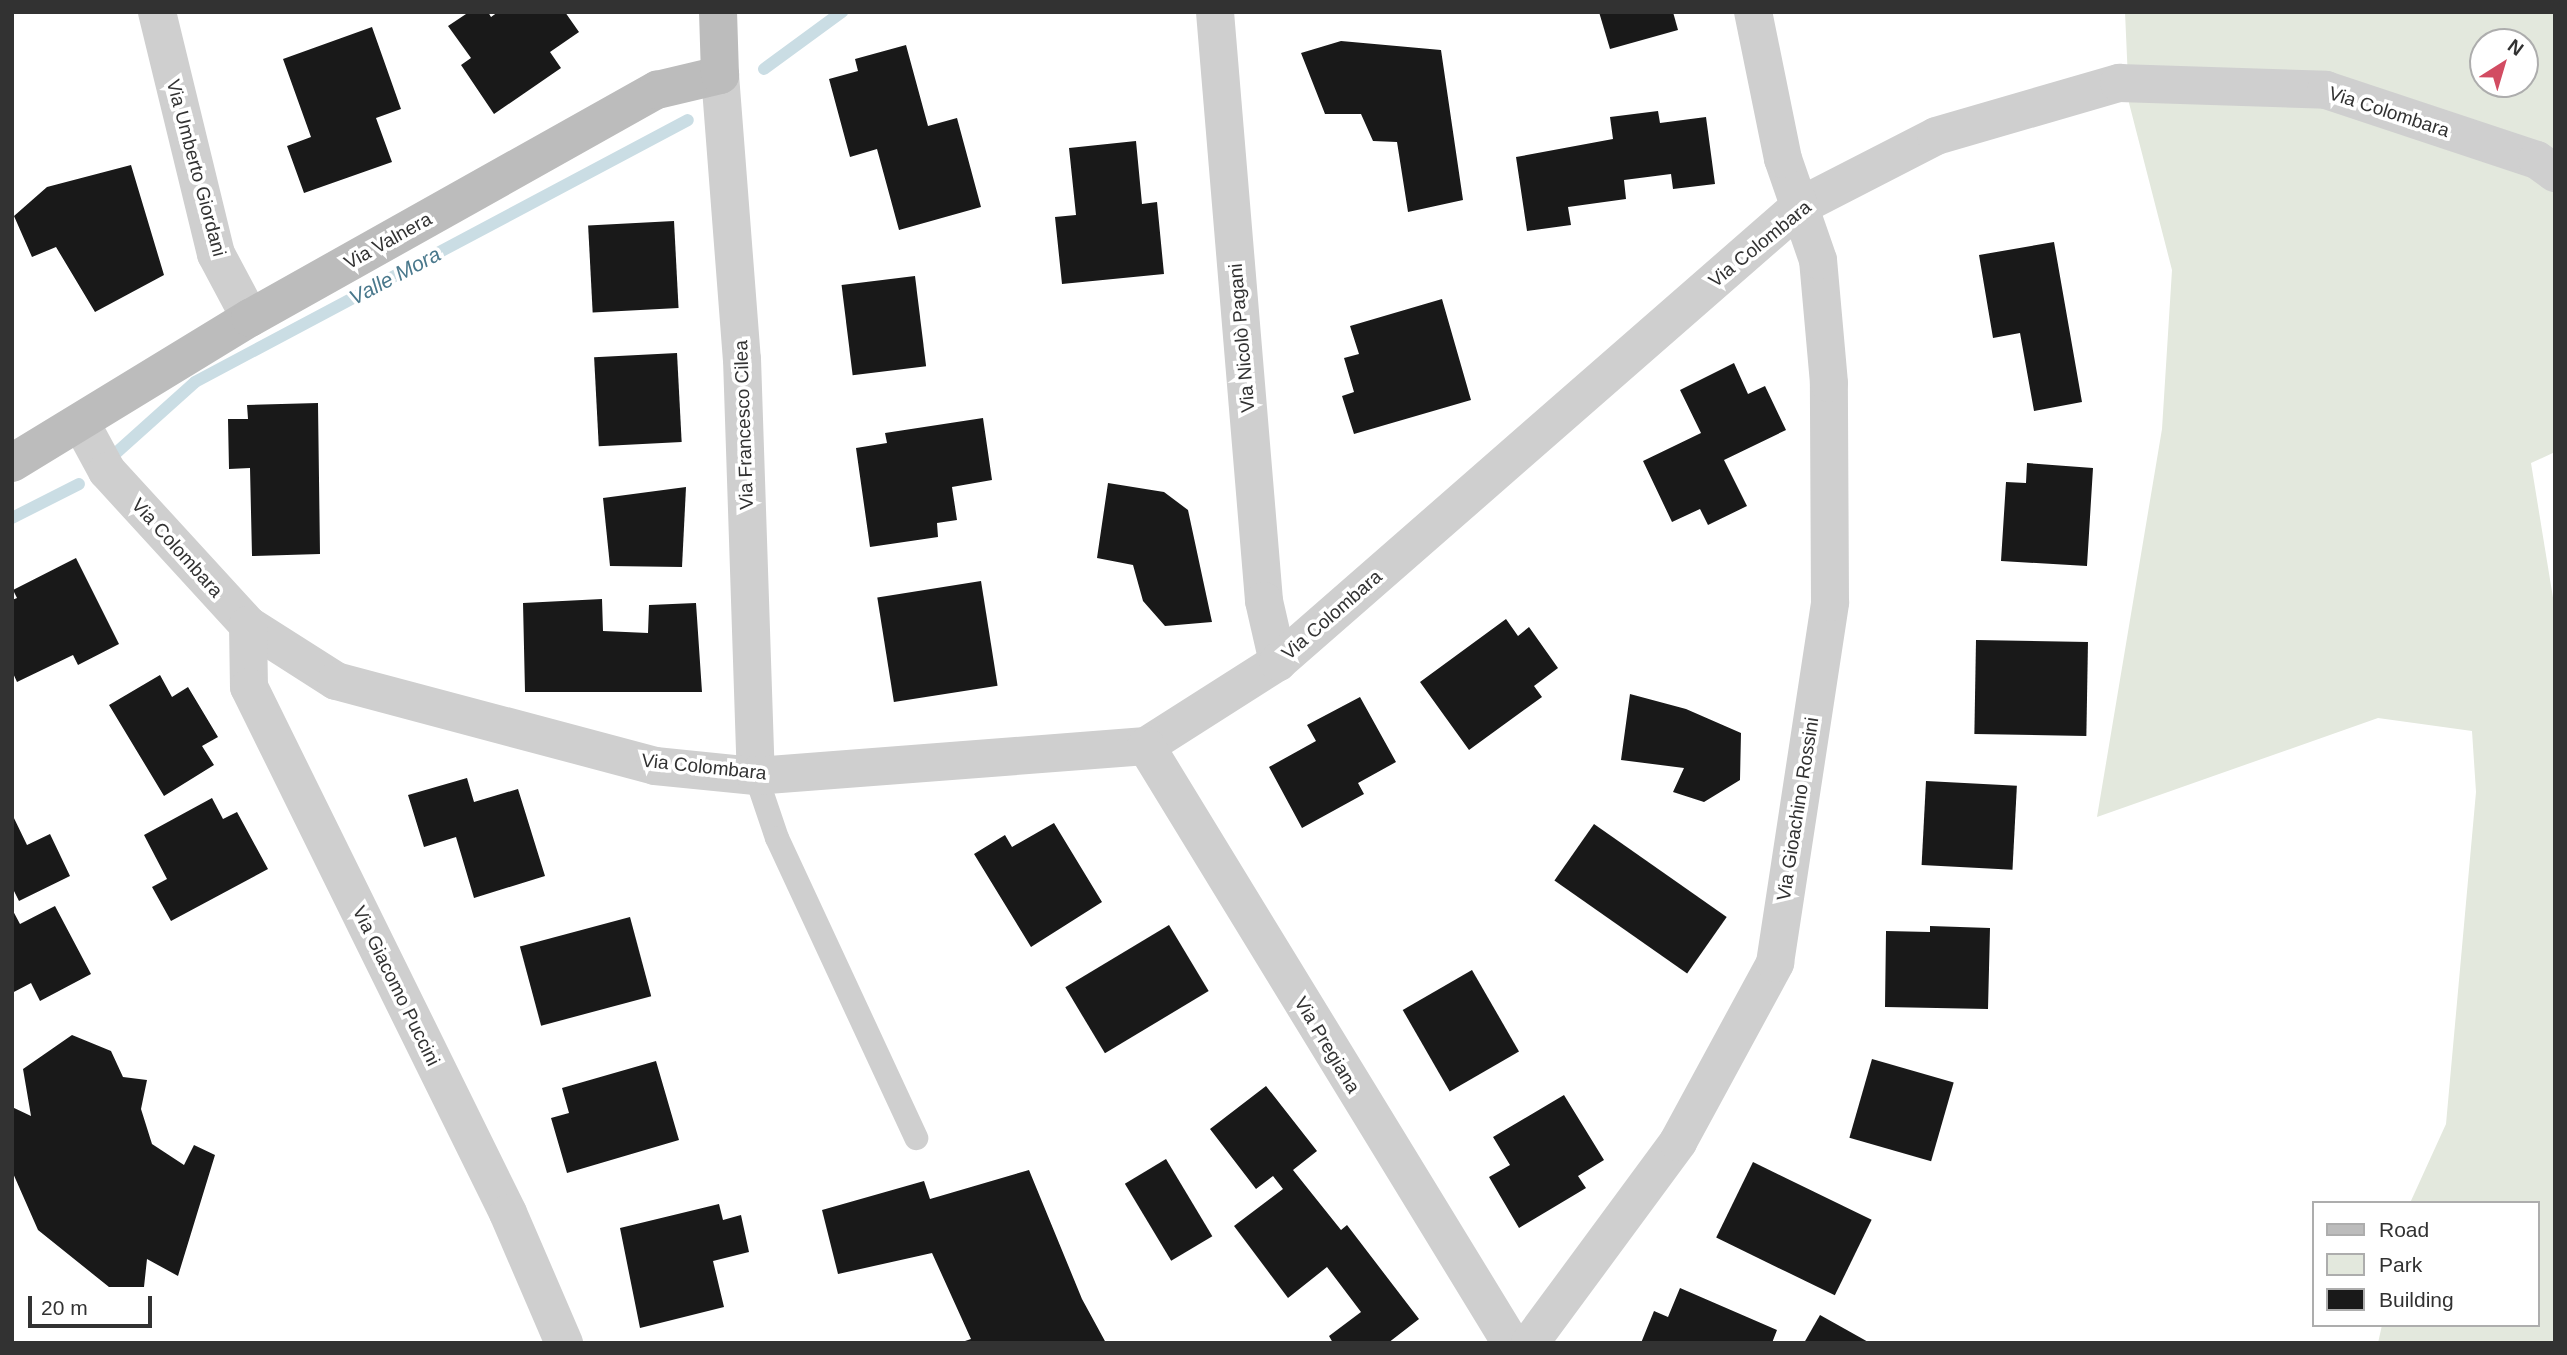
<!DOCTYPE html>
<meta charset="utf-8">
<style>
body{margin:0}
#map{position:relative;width:2567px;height:1355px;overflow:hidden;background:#fff;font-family:Helvetica,sans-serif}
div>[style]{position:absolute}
.green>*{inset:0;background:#e3e8dd}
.stream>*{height:12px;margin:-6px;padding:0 6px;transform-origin:6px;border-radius:6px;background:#cadde4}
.building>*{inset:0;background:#191919;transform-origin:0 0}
.lane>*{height:24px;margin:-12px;padding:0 12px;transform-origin:12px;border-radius:12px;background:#cfcfcf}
.street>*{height:38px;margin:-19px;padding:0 19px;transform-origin:19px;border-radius:19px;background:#cfcfcf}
.secondary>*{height:38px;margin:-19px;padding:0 19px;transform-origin:19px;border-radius:19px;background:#bcbcbc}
span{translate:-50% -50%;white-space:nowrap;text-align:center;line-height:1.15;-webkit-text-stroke:7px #fff;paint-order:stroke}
.street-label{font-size:19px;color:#323232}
.water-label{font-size:21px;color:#49788c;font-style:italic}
.frame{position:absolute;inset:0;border:14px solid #323232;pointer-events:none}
.legend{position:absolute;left:2312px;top:1201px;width:228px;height:126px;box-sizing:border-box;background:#fff;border:2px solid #adadad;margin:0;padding:9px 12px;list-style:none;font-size:21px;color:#323232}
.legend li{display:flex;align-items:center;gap:14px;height:35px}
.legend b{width:35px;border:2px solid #adadad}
.north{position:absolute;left:2469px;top:28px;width:70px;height:70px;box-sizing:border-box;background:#fff;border:2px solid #adadad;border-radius:50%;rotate:37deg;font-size:19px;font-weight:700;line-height:28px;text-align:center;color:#323232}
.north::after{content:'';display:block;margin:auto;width:24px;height:32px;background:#d24c62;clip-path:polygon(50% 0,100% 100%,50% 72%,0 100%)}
.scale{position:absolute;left:28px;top:1296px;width:124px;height:32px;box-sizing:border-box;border:4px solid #323232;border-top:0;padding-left:9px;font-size:21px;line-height:24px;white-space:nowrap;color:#323232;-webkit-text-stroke:5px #fff;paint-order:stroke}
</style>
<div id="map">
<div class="green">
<div style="clip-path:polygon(evenodd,2125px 12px,2555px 12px,2555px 452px,2531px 463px,2555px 610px,2555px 1343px,2378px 1343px,2382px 1325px,2537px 1325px,2537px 1203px,2410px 1203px,2446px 1124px,2476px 792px,2472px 731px,2378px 718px,2097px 817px,2162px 429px,2172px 270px,2129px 103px,2125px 12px,2483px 42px,2525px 42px,2525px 84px,2483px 84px,2483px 42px)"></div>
</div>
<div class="stream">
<div style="left:764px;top:69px;width:97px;rotate:-36.2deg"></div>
<div style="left:116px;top:453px;width:106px;rotate:-41.9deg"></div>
<div style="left:195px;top:382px;width:558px;rotate:-27.99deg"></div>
<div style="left:12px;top:518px;width:75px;rotate:-26.9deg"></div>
</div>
<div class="building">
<div style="clip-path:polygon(469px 12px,488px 12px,491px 17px,498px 12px,565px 12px,579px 32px,550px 52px,561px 68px,494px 114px,461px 65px,471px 58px,448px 26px)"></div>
<div style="clip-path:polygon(1599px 12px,1673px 12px,1678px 30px,1610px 49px)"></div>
<div style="clip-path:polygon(372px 27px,401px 109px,376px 118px,392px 162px,304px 193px,287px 146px,311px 137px,283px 59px)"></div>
<div style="clip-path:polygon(1341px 41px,1441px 50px,1463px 200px,1408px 212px,1397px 142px,1373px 141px,1361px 114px,1325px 114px,1301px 53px)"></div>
<div style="clip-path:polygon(906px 45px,928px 126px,957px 118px,981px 207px,899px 230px,877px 149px,850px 157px,829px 79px,858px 71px,855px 59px)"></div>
<div style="clip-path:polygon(1658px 111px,1660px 123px,1706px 117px,1715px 184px,1673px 189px,1671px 174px,1624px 180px,1626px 199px,1568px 207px,1571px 225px,1527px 231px,1516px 157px,1613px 139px,1610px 117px)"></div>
<div style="clip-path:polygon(1136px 141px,1142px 204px,1157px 202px,1164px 274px,1062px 284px,1055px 217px,1076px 215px,1069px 148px)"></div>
<div style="clip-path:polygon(131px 165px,164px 275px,95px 312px,56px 247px,32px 257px,14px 216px,47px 187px)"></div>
<div style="left:674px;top:221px;width:87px;height:86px;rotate:87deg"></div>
<div style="clip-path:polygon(2054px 242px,2082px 402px,2034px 411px,2020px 333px,1993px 338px,1979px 255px)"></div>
<div style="left:915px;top:276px;width:91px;height:74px;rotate:83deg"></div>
<div style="clip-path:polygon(1442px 299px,1471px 400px,1354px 434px,1342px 396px,1354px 392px,1344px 358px,1359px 354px,1350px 326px)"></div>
<div style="left:677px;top:353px;width:89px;height:83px;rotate:87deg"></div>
<div style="clip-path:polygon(1734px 363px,1748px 394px,1765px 386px,1786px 430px,1724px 460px,1747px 506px,1708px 525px,1700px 509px,1672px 522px,1643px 461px,1701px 433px,1680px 390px)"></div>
<div style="clip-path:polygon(318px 403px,320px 554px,252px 556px,250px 468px,229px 469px,228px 419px,248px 419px,247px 405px)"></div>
<div style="clip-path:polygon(983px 418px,992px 480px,952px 487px,957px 520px,937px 523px,938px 537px,870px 547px,856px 448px,887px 443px,885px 433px)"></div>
<div style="clip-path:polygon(2027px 463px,2093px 468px,2087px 566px,2001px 561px,2006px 482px,2026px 483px)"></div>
<div style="clip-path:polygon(1108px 483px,1164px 492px,1188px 510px,1212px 622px,1165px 626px,1143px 601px,1133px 565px,1097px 558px)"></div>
<div style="clip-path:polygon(686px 487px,682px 567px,610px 566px,603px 498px)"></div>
<div style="clip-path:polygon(76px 558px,119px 644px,78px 665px,73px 655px,17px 682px,12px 671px,12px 600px,17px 598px,13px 590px)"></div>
<div style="left:981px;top:581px;width:106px;height:105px;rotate:81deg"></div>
<div style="clip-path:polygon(602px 599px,603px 631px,648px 633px,649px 605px,696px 603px,702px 692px,525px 692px,523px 603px)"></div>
<div style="clip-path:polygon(1506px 619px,1518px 636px,1529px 627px,1558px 668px,1534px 686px,1542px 697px,1469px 750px,1420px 682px)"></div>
<div style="left:1976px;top:640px;width:112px;height:94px;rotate:1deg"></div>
<div style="clip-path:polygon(160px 675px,172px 697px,188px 687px,218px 737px,202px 746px,214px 765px,164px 796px,109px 705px)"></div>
<div style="clip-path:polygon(1630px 694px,1686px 709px,1741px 733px,1740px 780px,1704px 802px,1673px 792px,1684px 768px,1621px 760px)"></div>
<div style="clip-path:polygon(1360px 697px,1396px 762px,1358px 783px,1364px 794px,1302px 828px,1269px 767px,1316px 741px,1307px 725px)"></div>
<div style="clip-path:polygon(467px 778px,474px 802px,518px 789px,545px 876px,474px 898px,456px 837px,424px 847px,408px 795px)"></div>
<div style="left:1926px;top:781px;width:91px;height:84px;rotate:3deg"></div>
<div style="clip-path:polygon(212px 798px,223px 819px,237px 812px,268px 869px,171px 921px,152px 887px,167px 879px,144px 835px)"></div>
<div style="clip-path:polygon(12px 814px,27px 845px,50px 834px,70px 876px,19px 901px,12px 887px)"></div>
<div style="clip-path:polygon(1054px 823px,1102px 902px,1031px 947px,974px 854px,1005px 835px,1012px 847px)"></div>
<div style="left:1594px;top:824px;width:162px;height:69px;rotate:35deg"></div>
<div style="clip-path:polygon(55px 906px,91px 974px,40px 1001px,31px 983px,12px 993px,12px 909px,20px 924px)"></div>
<div style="left:630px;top:917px;width:82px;height:114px;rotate:75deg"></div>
<div style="left:1169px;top:925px;width:77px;height:121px;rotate:59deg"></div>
<div style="clip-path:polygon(1930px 926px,1990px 928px,1988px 1009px,1885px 1007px,1886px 931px,1930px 932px)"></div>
<div style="left:1472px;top:970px;width:94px;height:80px;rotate:60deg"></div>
<div style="clip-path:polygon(72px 1035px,111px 1051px,123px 1077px,147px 1080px,141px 1109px,152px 1144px,184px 1165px,194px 1145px,215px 1155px,178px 1276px,147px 1259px,144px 1287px,109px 1287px,38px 1230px,12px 1171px,12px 1107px,31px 1116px,23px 1069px)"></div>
<div style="left:1872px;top:1059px;width:85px;height:82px;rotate:16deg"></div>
<div style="clip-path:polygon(656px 1061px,679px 1140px,567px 1173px,551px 1118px,569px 1113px,562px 1088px)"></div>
<div style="clip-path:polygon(1266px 1086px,1317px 1151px,1293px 1170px,1341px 1230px,1347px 1225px,1419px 1319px,1388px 1343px,1333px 1343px,1329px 1336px,1361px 1312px,1327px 1267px,1288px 1298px,1234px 1226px,1283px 1189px,1273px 1176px,1256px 1189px,1210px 1129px)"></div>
<div style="clip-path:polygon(1564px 1095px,1604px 1160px,1578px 1176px,1586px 1188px,1519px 1228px,1489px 1177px,1510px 1165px,1493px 1137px)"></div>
<div style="left:1166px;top:1159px;width:90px;height:48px;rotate:59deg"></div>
<div style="left:1753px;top:1162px;width:132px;height:84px;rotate:26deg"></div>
<div style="clip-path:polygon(1029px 1170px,1082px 1299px,1106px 1343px,959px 1343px,971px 1339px,932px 1253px,838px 1274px,822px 1210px,924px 1181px,930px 1199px)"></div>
<div style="clip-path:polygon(719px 1204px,723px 1220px,741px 1215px,749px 1252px,713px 1261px,724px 1307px,640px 1328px,620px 1228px)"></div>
<div style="clip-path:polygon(1680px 1288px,1777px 1330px,1772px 1343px,1641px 1343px,1654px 1311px,1668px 1317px)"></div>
<div style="clip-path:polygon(1820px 1315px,1870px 1343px,1804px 1343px)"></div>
</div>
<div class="lane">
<div style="left:756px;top:776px;width:65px;rotate:71.3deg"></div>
<div style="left:777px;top:838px;width:331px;rotate:65.1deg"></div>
</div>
<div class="street">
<div style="left:157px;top:12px;width:249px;rotate:76.3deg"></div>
<div style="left:216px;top:254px;width:72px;rotate:62deg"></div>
<div style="left:1215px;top:12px;width:591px;rotate:85.24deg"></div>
<div style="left:1264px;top:601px;width:63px;rotate:77.1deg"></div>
<div style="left:720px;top:75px;width:285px;rotate:85.6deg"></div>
<div style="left:742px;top:359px;width:417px;rotate:88.1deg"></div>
<div style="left:82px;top:425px;width:52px;rotate:61.5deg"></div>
<div style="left:107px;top:471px;width:209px;rotate:47.5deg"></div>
<div style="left:248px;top:625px;width:104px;rotate:32.5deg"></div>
<div style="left:336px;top:681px;width:330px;rotate:14.9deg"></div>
<div style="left:655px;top:766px;width:101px;rotate:5.7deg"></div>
<div style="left:756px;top:776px;width:391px;rotate:-4.4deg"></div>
<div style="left:1146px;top:746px;width:156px;rotate:-32.5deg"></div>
<div style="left:1278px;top:662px;width:693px;rotate:-41.14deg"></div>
<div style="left:1800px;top:206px;width:153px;rotate:-27.2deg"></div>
<div style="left:1936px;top:136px;width:191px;rotate:-16.2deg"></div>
<div style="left:2119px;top:83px;width:207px;rotate:1.9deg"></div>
<div style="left:2326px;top:90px;width:222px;rotate:18.4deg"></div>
<div style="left:2537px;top:160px;width:22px;rotate:36deg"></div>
<div style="left:248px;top:625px;width:62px;rotate:89.1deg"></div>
<div style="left:249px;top:687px;width:586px;rotate:63.78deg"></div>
<div style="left:508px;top:1213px;width:142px;rotate:66.7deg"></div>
<div style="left:1146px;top:746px;width:700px;rotate:58.56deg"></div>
<div style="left:1530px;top:1343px;width:250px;rotate:-53.6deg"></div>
<div style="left:1678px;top:1142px;width:204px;rotate:-61.5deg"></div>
<div style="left:1775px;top:963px;width:365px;rotate:-81.3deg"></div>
<div style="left:1830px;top:602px;width:219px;rotate:-90.3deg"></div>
<div style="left:1829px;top:383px;width:123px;rotate:-95.1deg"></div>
<div style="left:1818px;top:260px;width:107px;rotate:-109.1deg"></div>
<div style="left:1783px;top:159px;width:150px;rotate:-101.5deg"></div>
</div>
<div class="secondary">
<div style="left:12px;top:463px;width:279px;rotate:-31.4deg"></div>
<div style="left:250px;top:318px;width:467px;rotate:-29.3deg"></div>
<div style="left:657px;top:90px;width:65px;rotate:-13.4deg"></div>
<div style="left:720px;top:75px;width:63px;rotate:-91.8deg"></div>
</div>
<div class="street-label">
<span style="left:2389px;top:112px;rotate:18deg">Via Colombara</span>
<span style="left:196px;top:168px;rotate:75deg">Via Umberto Giordani</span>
<span style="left:388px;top:241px;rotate:-29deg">Via Valnera</span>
<span style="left:1760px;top:244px;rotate:-39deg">Via Colombara</span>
<span style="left:1242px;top:338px;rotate:-95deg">Via Nicolò Pagani</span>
<span style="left:744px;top:425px;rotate:-92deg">Via Francesco Cilea</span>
<span style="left:177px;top:548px;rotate:48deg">Via Colombara</span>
<span style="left:1332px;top:615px;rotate:-41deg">Via Colombara</span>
<span style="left:704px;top:767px;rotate:6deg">Via Colombara</span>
<span style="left:1798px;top:809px;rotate:-81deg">Via Gioachino Rossini</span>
<span style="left:396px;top:986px;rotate:64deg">Via Giacomo Puccini</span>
<span style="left:1327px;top:1045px;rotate:59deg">Via Pregiana</span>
</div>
<div class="water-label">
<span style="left:395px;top:276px;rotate:-28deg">Valle Mora</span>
</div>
<div class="frame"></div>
<ul class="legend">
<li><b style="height:9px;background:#bcbcbc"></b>Road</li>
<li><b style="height:19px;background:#e3e8dd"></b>Park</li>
<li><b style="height:19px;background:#191919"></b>Building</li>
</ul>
<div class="north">N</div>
<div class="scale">20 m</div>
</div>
